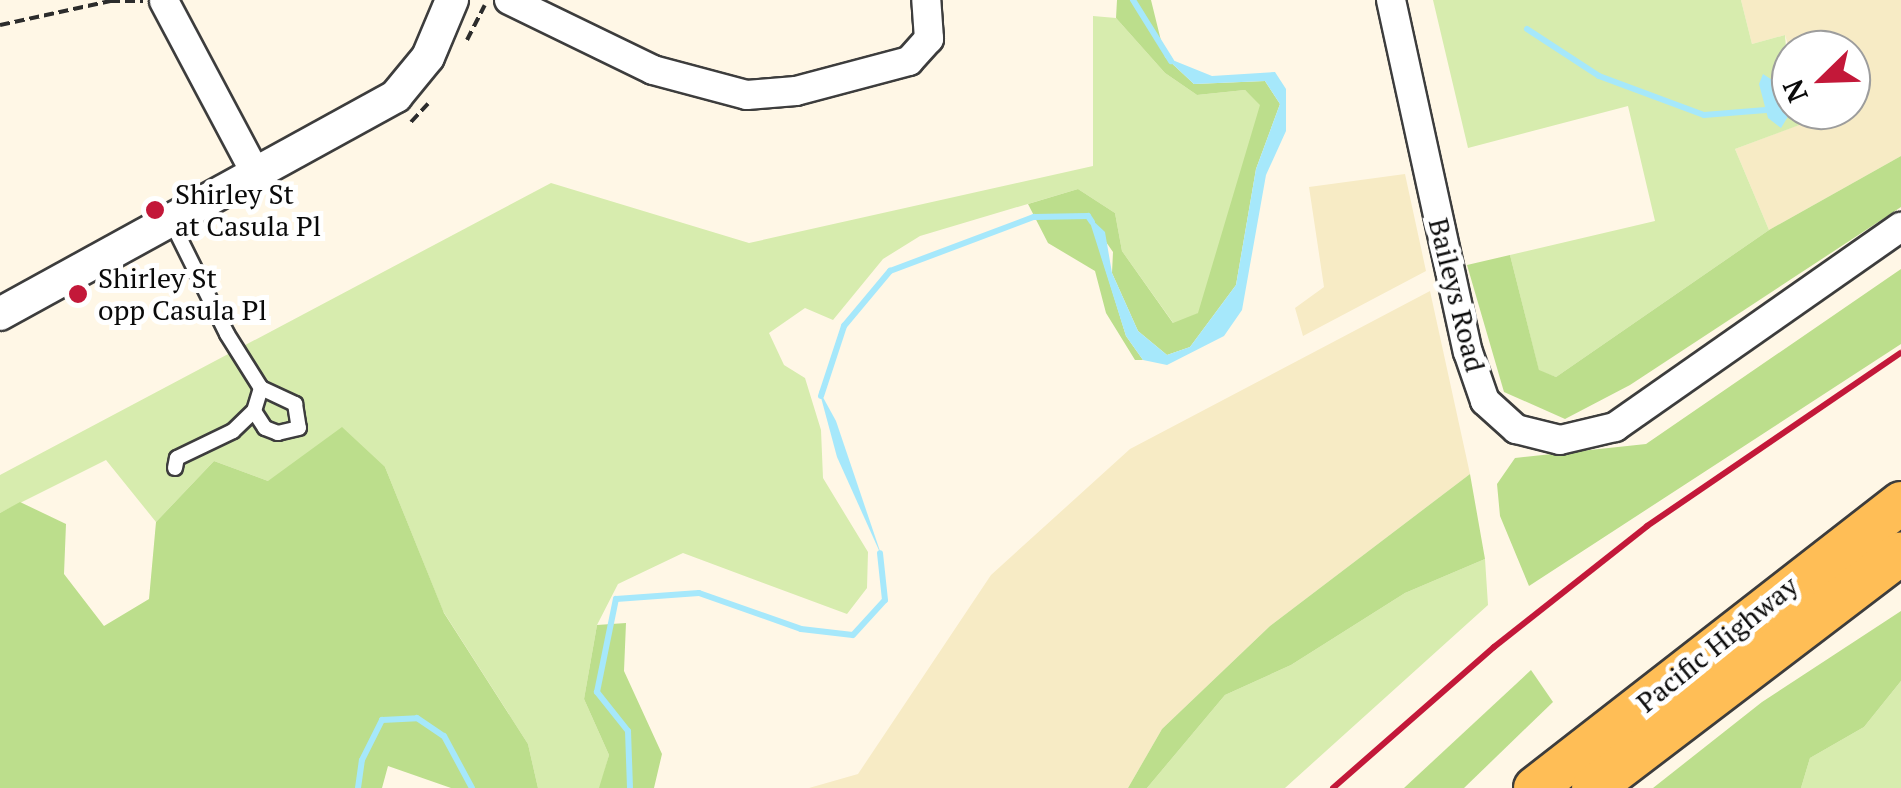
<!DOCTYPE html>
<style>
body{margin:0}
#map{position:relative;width:1901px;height:788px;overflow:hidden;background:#fff7e6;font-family:"PT Serif",serif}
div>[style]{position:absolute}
.farmland>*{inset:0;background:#f7ebc5}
.green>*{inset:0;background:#d7ecae}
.forest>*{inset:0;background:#bcde8c}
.water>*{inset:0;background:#a6e8fb}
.stream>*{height:6px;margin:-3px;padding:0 3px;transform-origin:3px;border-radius:3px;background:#a6e8fb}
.path>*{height:4px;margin-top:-2px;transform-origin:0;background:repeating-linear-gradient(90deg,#2c2c2c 0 10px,transparent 0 15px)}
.roads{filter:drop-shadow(2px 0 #3d3d3d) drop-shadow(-2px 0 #3d3d3d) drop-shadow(0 2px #3d3d3d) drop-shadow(0 -2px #3d3d3d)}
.service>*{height:14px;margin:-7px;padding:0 7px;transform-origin:7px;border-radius:7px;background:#fff}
.minor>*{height:28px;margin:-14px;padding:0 14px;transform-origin:14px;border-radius:14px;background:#fff}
.tertiary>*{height:32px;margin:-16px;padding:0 16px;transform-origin:16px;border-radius:16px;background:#fff}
.primary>*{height:42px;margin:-21px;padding:0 21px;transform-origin:21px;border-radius:21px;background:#ffbe56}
.rail>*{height:6px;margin:-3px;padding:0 3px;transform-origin:3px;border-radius:3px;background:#c31839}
.dots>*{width:28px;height:28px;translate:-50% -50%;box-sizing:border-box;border:5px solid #fff;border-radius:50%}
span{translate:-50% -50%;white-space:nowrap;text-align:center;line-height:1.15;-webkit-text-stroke:10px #fff;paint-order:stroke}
.poi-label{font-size:28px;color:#0a0a0a}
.left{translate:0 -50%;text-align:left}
.street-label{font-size:28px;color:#0a0a0a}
.north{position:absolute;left:1771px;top:30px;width:100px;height:100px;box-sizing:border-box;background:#fff;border:2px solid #9d9d9d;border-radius:50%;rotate:247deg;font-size:28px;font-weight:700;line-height:40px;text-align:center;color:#0a0a0a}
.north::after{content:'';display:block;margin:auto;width:35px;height:45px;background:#c31839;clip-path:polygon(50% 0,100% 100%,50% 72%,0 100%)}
</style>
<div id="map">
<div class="farmland">
<div style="clip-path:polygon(1741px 0,1901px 0,1901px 156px,1769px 230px,1735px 149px,1809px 121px,1807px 110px,1851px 110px,1851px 50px,1791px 50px,1791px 55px,1785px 35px,1752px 44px)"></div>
<div style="clip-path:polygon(1405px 174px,1426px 271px,1303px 336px,1295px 308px,1324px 287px,1309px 187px)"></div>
<div style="clip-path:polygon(1430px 291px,1470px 474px,1270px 626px,1162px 729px,1128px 788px,809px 788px,858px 774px,991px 575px,1130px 449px)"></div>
</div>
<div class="green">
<div style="clip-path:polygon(1433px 0,1741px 0,1752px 44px,1785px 35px,1791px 110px,1807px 110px,1810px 121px,1735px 149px,1769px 230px,1556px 377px,1539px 371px,1510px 255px,1655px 221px,1628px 106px,1468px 148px)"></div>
<div style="clip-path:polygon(1093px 16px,1116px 18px,1165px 73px,1197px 95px,1245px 90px,1261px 105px,1199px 313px,1174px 324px,1122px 251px,1115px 213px,1078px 189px,920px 236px,883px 259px,833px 320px,805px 308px,769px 333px,784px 365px,805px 378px,821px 430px,823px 478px,868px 552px,867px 588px,847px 614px,683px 553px,618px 584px,597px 625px,584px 699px,609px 755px,600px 788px,538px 788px,528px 744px,443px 611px,385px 467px,268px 481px,214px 461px,156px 522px,106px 460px,0 513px,0 475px,551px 183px,749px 243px,1093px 166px)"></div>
<div style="clip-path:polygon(1485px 559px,1488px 605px,1285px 788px,1147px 788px,1225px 695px,1291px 665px,1405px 593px)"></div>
<div style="clip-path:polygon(1901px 681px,1901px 788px,1801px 788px,1810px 758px,1864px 727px)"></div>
</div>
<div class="forest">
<div style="clip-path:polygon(1117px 0,1151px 0,1165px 57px,1194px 84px,1265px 81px,1280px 104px,1256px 169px,1236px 285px,1190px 347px,1167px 355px,1138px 331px,1112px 273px,1113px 252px,1090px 219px,1126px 336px,1143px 360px,1135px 360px,1106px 313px,1095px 271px,1048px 243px,1028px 204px,1078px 189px,1115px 213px,1122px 251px,1173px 323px,1198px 313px,1260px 105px,1245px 90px,1197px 95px,1165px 73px,1116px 18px)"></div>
<div style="clip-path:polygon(1901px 156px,1901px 207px,1630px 385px,1565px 419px,1504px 392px,1467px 265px,1510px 255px,1539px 370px,1556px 377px,1769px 230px)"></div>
<div style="clip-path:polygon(1901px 269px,1901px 344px,1529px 586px,1500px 516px,1497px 484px,1515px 458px,1646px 444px)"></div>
<div style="clip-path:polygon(342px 427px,385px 467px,444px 613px,528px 744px,538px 788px,451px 788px,388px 766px,382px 788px,0 788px,0 513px,20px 502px,66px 524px,64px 574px,104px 626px,149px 599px,156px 522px,214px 461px,268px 481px)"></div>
<div style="clip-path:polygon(1470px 474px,1485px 559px,1405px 593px,1291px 665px,1225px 695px,1147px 788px,1128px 788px,1162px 729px,1270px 626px)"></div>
<div style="clip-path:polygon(1901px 611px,1901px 681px,1864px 727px,1810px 758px,1801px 788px,1653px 788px,1762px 702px)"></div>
<div style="clip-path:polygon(626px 623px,624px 671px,662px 754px,654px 788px,599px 788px,609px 755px,584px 699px,597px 625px)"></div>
<div style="clip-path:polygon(1531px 670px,1553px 702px,1464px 788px,1404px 788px)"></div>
</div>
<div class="water">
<div style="clip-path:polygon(1165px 57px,1212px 76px,1275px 72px,1286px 89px,1286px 131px,1266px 175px,1242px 310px,1224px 336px,1167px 365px,1143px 360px,1126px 336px,1088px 216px,1105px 232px,1112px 273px,1138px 331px,1167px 355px,1190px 347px,1236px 285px,1256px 169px,1280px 104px,1265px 81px,1194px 84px)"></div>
<div style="clip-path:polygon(1763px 74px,1788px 90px,1792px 110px,1781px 128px,1768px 118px,1759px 84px)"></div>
<div style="clip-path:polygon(819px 390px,836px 421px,882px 557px,837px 457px)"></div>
</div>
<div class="stream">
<div style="left:1133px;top:0;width:72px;rotate:58.1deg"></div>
<div style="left:1527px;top:29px;width:86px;rotate:33.1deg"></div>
<div style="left:1599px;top:76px;width:112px;rotate:20.4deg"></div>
<div style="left:1704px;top:115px;width:62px;rotate:-4.6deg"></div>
<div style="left:821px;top:396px;width:74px;rotate:-71.8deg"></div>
<div style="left:844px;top:326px;width:72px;rotate:-50.1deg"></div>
<div style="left:890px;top:271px;width:154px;rotate:-20.6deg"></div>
<div style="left:1034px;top:217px;width:54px;rotate:-1.1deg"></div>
<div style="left:1088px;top:216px;width:7px;rotate:56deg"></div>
<div style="left:358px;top:788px;width:28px;rotate:-82deg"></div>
<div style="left:362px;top:760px;width:45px;rotate:-63.4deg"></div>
<div style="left:382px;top:720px;width:35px;rotate:-3deg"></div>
<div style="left:417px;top:718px;width:32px;rotate:34deg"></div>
<div style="left:444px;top:736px;width:59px;rotate:61.7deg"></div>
<div style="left:630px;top:788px;width:57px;rotate:-92deg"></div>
<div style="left:628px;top:731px;width:50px;rotate:-128.5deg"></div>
<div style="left:597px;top:692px;width:95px;rotate:-78.5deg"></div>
<div style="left:616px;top:599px;width:83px;rotate:-4.1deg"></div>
<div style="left:699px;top:593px;width:108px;rotate:19.4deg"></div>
<div style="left:801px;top:629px;width:52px;rotate:6.6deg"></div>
<div style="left:853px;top:635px;width:47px;rotate:-47.6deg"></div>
<div style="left:885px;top:600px;width:47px;rotate:-96.1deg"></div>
</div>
<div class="path">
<div style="left:0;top:25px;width:113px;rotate:-12.3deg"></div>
<div style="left:110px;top:1px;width:33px"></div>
<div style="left:467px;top:40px;width:39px;rotate:-63deg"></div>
<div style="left:411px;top:122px;width:25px;rotate:-47deg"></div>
</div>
<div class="roads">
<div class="service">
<div style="left:171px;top:221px;width:126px;rotate:63.6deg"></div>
<div style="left:227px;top:334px;width:64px;rotate:57.8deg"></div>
<div style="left:261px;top:388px;width:38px;rotate:25deg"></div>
<div style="left:295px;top:404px;width:24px;rotate:81deg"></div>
<div style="left:299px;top:428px;width:22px;rotate:167deg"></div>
<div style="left:278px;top:433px;width:14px;rotate:-159deg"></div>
<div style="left:265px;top:428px;width:20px;rotate:-123deg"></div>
<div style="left:254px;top:411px;width:24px;rotate:-73deg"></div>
<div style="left:175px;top:468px;width:10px;rotate:-79deg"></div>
<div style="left:177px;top:458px;width:62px;rotate:-25.7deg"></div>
<div style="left:233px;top:431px;width:29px;rotate:-44deg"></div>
</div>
<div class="minor">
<div style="left:509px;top:0;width:160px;rotate:25.9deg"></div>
<div style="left:653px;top:70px;width:97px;rotate:14.9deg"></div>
<div style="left:747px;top:95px;width:49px;rotate:-4.7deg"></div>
<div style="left:796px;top:91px;width:117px;rotate:-14.9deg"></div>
<div style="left:909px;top:61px;width:30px;rotate:-48deg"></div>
<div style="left:929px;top:39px;width:39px;rotate:-94deg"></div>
<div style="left:1391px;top:0;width:360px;rotate:77.7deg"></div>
<div style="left:1468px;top:352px;width:52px;rotate:70.9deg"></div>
<div style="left:1485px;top:401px;width:42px;rotate:42.1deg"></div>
<div style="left:1516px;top:429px;width:45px;rotate:14deg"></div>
<div style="left:1560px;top:440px;width:57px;rotate:-13.3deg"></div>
<div style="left:1615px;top:427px;width:349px;rotate:-35deg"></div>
<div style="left:164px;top:1px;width:198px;rotate:62deg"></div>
</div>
<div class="tertiary">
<div style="left:0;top:314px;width:452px;rotate:-28.8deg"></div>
<div style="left:396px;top:96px;width:50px;rotate:-50.6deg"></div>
<div style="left:428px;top:57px;width:62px;rotate:-67.2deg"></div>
</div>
<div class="primary">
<div style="left:1535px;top:788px;width:464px;rotate:-37.9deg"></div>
<div style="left:1593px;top:788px;width:387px;rotate:-37.3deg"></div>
</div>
</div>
<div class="rail">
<div style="left:1333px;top:788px;width:214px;rotate:-41.2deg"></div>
<div style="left:1494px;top:647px;width:195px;rotate:-38.3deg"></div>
<div style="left:1647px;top:526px;width:307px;rotate:-34.3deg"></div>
</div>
<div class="dots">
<div style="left:155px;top:210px;background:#c31839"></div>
<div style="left:78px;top:294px;background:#c31839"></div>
</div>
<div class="poi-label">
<span class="left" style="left:175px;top:210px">Shirley St<br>at Casula Pl</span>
<span class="left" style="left:98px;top:294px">Shirley St<br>opp Casula Pl</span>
</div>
<div class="street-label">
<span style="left:1457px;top:295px;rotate:76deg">Baileys Road</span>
<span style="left:1717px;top:644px;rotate:-39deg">Pacific Highway</span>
</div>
<div class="north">N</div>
</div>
